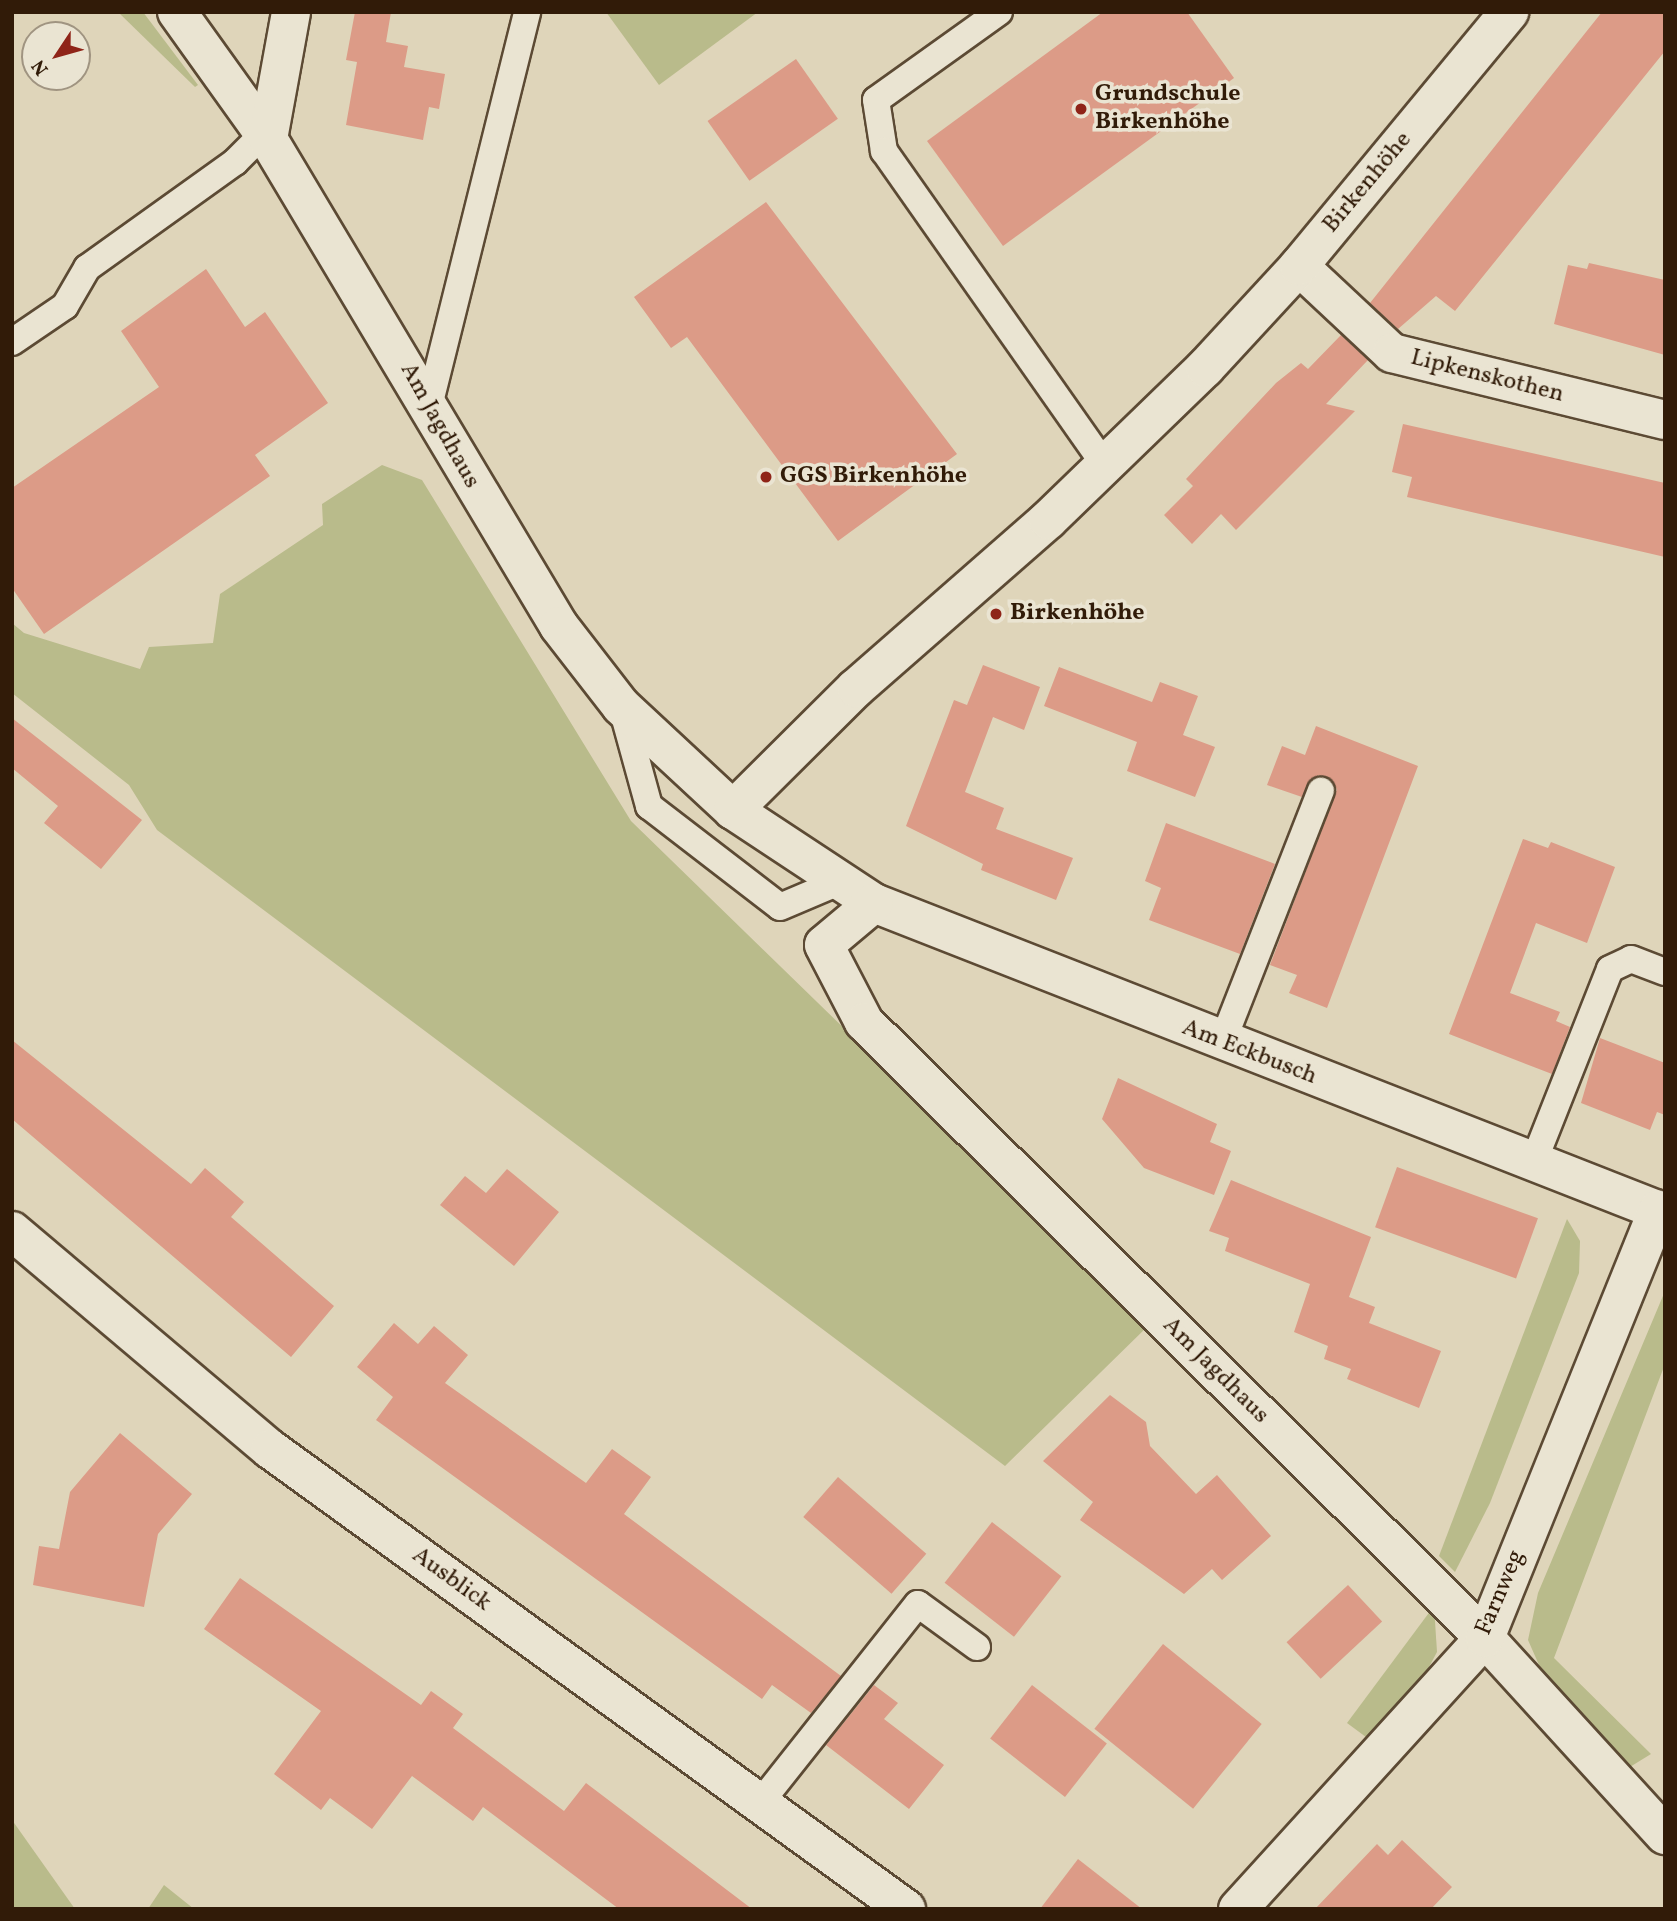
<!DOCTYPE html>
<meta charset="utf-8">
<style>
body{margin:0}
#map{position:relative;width:1677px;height:1921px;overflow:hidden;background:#dfd5ba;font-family:Vollkorn,serif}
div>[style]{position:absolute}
.green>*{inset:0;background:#b9bb8b}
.building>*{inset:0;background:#dc9b87;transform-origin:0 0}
.roads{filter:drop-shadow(2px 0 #5c4a34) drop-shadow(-2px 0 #5c4a34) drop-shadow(0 2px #5c4a34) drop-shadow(0 -2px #5c4a34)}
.service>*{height:26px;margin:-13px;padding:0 13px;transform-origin:13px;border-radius:13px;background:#eae4d2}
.minor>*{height:38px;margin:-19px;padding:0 19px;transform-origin:19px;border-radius:19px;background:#eae4d2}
.dots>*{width:19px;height:19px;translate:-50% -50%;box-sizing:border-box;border:4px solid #eae4d2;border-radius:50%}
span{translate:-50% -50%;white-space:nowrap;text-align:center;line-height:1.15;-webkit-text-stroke:7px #eae4d2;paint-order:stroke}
.poi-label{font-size:24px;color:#311b08;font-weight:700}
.left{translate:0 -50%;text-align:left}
.street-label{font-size:24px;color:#311b08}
.frame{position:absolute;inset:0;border:14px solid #311b08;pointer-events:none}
.north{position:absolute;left:21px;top:21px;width:70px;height:70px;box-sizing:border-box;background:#eae4d2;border:2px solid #a09481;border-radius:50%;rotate:234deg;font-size:19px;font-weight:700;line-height:28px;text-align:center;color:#311b08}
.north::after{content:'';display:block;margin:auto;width:24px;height:32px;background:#8f2418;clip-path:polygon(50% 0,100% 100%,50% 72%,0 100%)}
</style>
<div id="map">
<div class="green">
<div style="clip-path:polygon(118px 12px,143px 12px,198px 85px,195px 87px)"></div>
<div style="clip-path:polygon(606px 12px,758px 12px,659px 85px)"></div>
<div style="clip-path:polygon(382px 465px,422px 480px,631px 821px,1149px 1325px,1005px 1466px,157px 830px,129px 785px,12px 693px,12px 623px,24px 633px,140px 669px,149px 647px,213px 643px,220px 594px,323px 525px,322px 504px)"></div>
<div style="clip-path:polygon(1567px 1219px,1580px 1241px,1579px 1273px,1490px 1503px,1455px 1572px,1439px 1556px)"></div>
<div style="clip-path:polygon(1665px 1291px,1665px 1364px,1554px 1658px,1651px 1754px,1625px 1770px,1539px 1665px,1528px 1640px,1538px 1593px)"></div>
<div style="clip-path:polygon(1434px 1606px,1437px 1652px,1421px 1682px,1370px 1740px,1347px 1723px)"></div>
<div style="clip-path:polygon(12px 1820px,75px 1909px,12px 1909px)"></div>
<div style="clip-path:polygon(164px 1885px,194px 1909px,148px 1909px)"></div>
</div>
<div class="building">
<div style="clip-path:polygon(355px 12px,391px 12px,386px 42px,408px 46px,404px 67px,445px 74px,439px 109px,429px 107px,423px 140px,346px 125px,357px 62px,346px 60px)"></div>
<div style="clip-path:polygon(1103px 12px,1187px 12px,1234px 78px,1003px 246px,927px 141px)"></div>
<div style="clip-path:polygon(1602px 12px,1665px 12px,1665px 51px,1455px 311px,1436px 296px,1398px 329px,1370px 303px)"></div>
<div style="left:796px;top:59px;width:73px;height:108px;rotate:55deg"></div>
<div style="clip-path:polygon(766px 202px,957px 454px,838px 541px,687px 337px,671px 348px,634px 297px)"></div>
<div style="clip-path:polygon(1589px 263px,1665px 280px,1665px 355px,1554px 324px,1568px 265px,1587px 269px)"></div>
<div style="clip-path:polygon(206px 269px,245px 327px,265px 312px,328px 403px,255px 455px,270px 476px,44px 634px,12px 588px,12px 488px,159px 387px,121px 331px)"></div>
<div style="clip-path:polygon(1341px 335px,1368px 360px,1326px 404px,1355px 411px,1236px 530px,1221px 514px,1192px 544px,1164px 515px,1193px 486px,1186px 479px,1276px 383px,1301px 363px,1308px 369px)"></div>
<div style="clip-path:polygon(1403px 424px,1665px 483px,1665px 557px,1407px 497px,1412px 477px,1392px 472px)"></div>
<div style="clip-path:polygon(983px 665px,1040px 687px,1024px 730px,993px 717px,965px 792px,1004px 808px,996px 829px,1073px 858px,1056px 900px,981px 870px,983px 864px,906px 826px,954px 700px,967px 705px)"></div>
<div style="clip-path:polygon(1059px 667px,1152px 702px,1160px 682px,1198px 696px,1183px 735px,1215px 747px,1195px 797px,1127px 771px,1137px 742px,1044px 706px)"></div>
<div style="clip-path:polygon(12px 718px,142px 820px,101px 869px,44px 823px,58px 806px,12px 768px)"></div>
<div style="clip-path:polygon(1316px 726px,1418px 766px,1327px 1008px,1289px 993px,1297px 975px,1270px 965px,1337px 789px,1319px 775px,1302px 797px,1267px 785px,1282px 746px,1305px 755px)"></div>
<div style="clip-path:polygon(1166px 823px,1275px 864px,1240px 954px,1149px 920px,1161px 888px,1145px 881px)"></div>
<div style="clip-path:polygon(1523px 839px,1548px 848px,1551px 842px,1615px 867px,1587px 943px,1536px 923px,1510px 993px,1560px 1012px,1556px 1021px,1570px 1027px,1552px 1074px,1449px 1034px)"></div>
<div style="clip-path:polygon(1600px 1038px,1665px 1063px,1665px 1115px,1657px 1112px,1650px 1130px,1581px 1103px)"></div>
<div style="clip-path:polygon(12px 1040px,191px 1184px,205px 1168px,244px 1202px,231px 1217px,334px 1306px,291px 1357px,12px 1119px)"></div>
<div style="clip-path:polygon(1118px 1078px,1217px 1124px,1210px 1142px,1231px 1151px,1214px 1195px,1144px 1168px,1102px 1119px)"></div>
<div style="left:1397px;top:1167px;width:150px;height:64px;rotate:20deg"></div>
<div style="clip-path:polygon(507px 1169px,559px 1212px,514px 1266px,440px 1205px,465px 1176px,486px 1193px)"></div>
<div style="clip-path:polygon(1231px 1180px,1371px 1237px,1349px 1297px,1375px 1307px,1369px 1323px,1441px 1351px,1419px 1408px,1347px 1379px,1351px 1369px,1324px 1359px,1328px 1346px,1294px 1332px,1310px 1284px,1225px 1251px,1229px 1238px,1209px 1231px)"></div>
<div style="clip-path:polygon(394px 1323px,418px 1344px,434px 1326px,468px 1355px,445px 1383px,586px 1483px,612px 1449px,651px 1477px,624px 1514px,841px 1676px,811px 1713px,772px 1685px,762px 1699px,376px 1420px,393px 1397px,357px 1367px)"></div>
<div style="clip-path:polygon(1110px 1395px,1146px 1422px,1150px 1446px,1196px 1494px,1217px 1475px,1271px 1536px,1222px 1580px,1212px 1569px,1184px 1594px,1080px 1520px,1093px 1502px,1043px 1461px)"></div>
<div style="clip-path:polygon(120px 1433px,192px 1494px,158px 1534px,144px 1607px,33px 1585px,39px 1546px,59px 1549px,70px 1492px)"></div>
<div style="left:838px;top:1477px;width:117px;height:53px;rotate:41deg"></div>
<div style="left:992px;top:1522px;width:88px;height:77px;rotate:38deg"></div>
<div style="clip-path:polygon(240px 1578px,421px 1705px,431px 1691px,463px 1714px,453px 1728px,564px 1811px,586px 1783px,752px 1909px,619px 1909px,483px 1807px,473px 1821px,412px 1776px,372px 1829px,330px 1798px,321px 1810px,274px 1774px,321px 1711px,204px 1629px)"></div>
<div style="left:1348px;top:1585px;width:50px;height:84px;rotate:47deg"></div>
<div style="left:1163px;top:1644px;width:127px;height:109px;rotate:39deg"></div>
<div style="clip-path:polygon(874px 1685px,898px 1703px,884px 1719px,944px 1765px,909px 1809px,826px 1745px)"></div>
<div style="left:1032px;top:1685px;width:95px;height:68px;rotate:38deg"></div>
<div style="clip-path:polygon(1402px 1840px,1452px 1887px,1431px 1909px,1315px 1909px,1377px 1844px,1388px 1855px)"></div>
<div style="clip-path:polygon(1078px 1859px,1142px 1909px,1040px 1909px)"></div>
</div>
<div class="roads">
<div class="service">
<div style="left:999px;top:12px;width:151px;rotate:144.4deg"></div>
<div style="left:876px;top:100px;width:52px;rotate:81.1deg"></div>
<div style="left:884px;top:151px;width:384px;rotate:54.9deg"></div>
<div style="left:12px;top:342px;width:64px;rotate:-34.2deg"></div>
<div style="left:65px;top:306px;width:44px;rotate:-59.9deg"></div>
<div style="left:87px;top:268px;width:182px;rotate:-35.6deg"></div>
<div style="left:235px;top:162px;width:41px;rotate:-45deg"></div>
<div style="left:429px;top:406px;width:406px;rotate:-76deg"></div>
<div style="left:622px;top:708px;width:102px;rotate:74.6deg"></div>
<div style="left:649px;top:806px;width:165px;rotate:37.6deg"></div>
<div style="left:780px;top:907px;width:64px;rotate:-23deg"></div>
<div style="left:1222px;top:1043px;width:271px;rotate:-68.6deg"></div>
<div style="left:1534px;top:1161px;width:206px;rotate:-68.4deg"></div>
<div style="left:1610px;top:969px;width:23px;rotate:-25deg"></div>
<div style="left:1631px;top:959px;width:36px;rotate:21deg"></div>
<div style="left:760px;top:1803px;width:254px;rotate:-51.6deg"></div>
<div style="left:918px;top:1604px;width:73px;rotate:36.1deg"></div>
</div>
<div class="minor">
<div style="left:177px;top:12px;width:156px;rotate:54.4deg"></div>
<div style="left:268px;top:139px;width:567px;rotate:59.14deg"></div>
<div style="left:559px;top:626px;width:101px;rotate:52.2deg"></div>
<div style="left:621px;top:706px;width:153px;rotate:42.9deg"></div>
<div style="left:733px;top:810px;width:169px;rotate:33.4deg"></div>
<div style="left:874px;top:903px;width:850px;rotate:21.4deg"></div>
<div style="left:268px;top:139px;width:129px;rotate:-79.7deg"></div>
<div style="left:1299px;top:266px;width:127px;rotate:43.1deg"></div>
<div style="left:1392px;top:353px;width:281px;rotate:13.8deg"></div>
<div style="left:733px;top:810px;width:173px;rotate:-44.8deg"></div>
<div style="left:856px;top:688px;width:255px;rotate:-41.2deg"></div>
<div style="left:1048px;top:520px;width:219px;rotate:-44.1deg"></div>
<div style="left:1205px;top:368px;width:139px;rotate:-47.3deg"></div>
<div style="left:1299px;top:266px;width:330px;rotate:-50.4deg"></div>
<div style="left:874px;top:903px;width:65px;rotate:140deg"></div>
<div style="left:824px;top:945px;width:87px;rotate:62.5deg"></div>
<div style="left:864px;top:1022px;width:875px;rotate:44.77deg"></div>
<div style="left:1485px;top:1638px;width:267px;rotate:47.6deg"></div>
<div style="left:12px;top:1231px;width:338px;rotate:40.2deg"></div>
<div style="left:270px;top:1449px;width:785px;rotate:35.88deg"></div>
<div style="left:1238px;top:1909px;width:367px;rotate:-47.7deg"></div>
<div style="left:1485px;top:1638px;width:462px;rotate:-68deg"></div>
</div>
</div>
<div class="dots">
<div style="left:1081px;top:109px;background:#8f2418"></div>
<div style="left:766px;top:477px;background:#8f2418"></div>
<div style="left:996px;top:614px;background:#8f2418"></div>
</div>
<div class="poi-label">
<span class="left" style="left:1095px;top:109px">Grundschule<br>Birkenhöhe</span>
<span class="left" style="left:780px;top:477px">GGS Birkenhöhe</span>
<span class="left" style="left:1010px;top:614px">Birkenhöhe</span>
</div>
<div class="street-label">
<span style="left:1368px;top:183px;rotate:-50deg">Birkenhöhe</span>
<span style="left:1487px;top:377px;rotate:14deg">Lipkenskothen</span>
<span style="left:439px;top:426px;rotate:61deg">Am Jagdhaus</span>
<span style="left:1249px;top:1053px;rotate:21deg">Am Eckbusch</span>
<span style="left:1215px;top:1371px;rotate:45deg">Am Jagdhaus</span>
<span style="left:451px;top:1580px;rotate:36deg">Ausblick</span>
<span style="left:1501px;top:1593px;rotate:-67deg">Farnweg</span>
</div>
<div class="frame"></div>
<div class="north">N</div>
</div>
